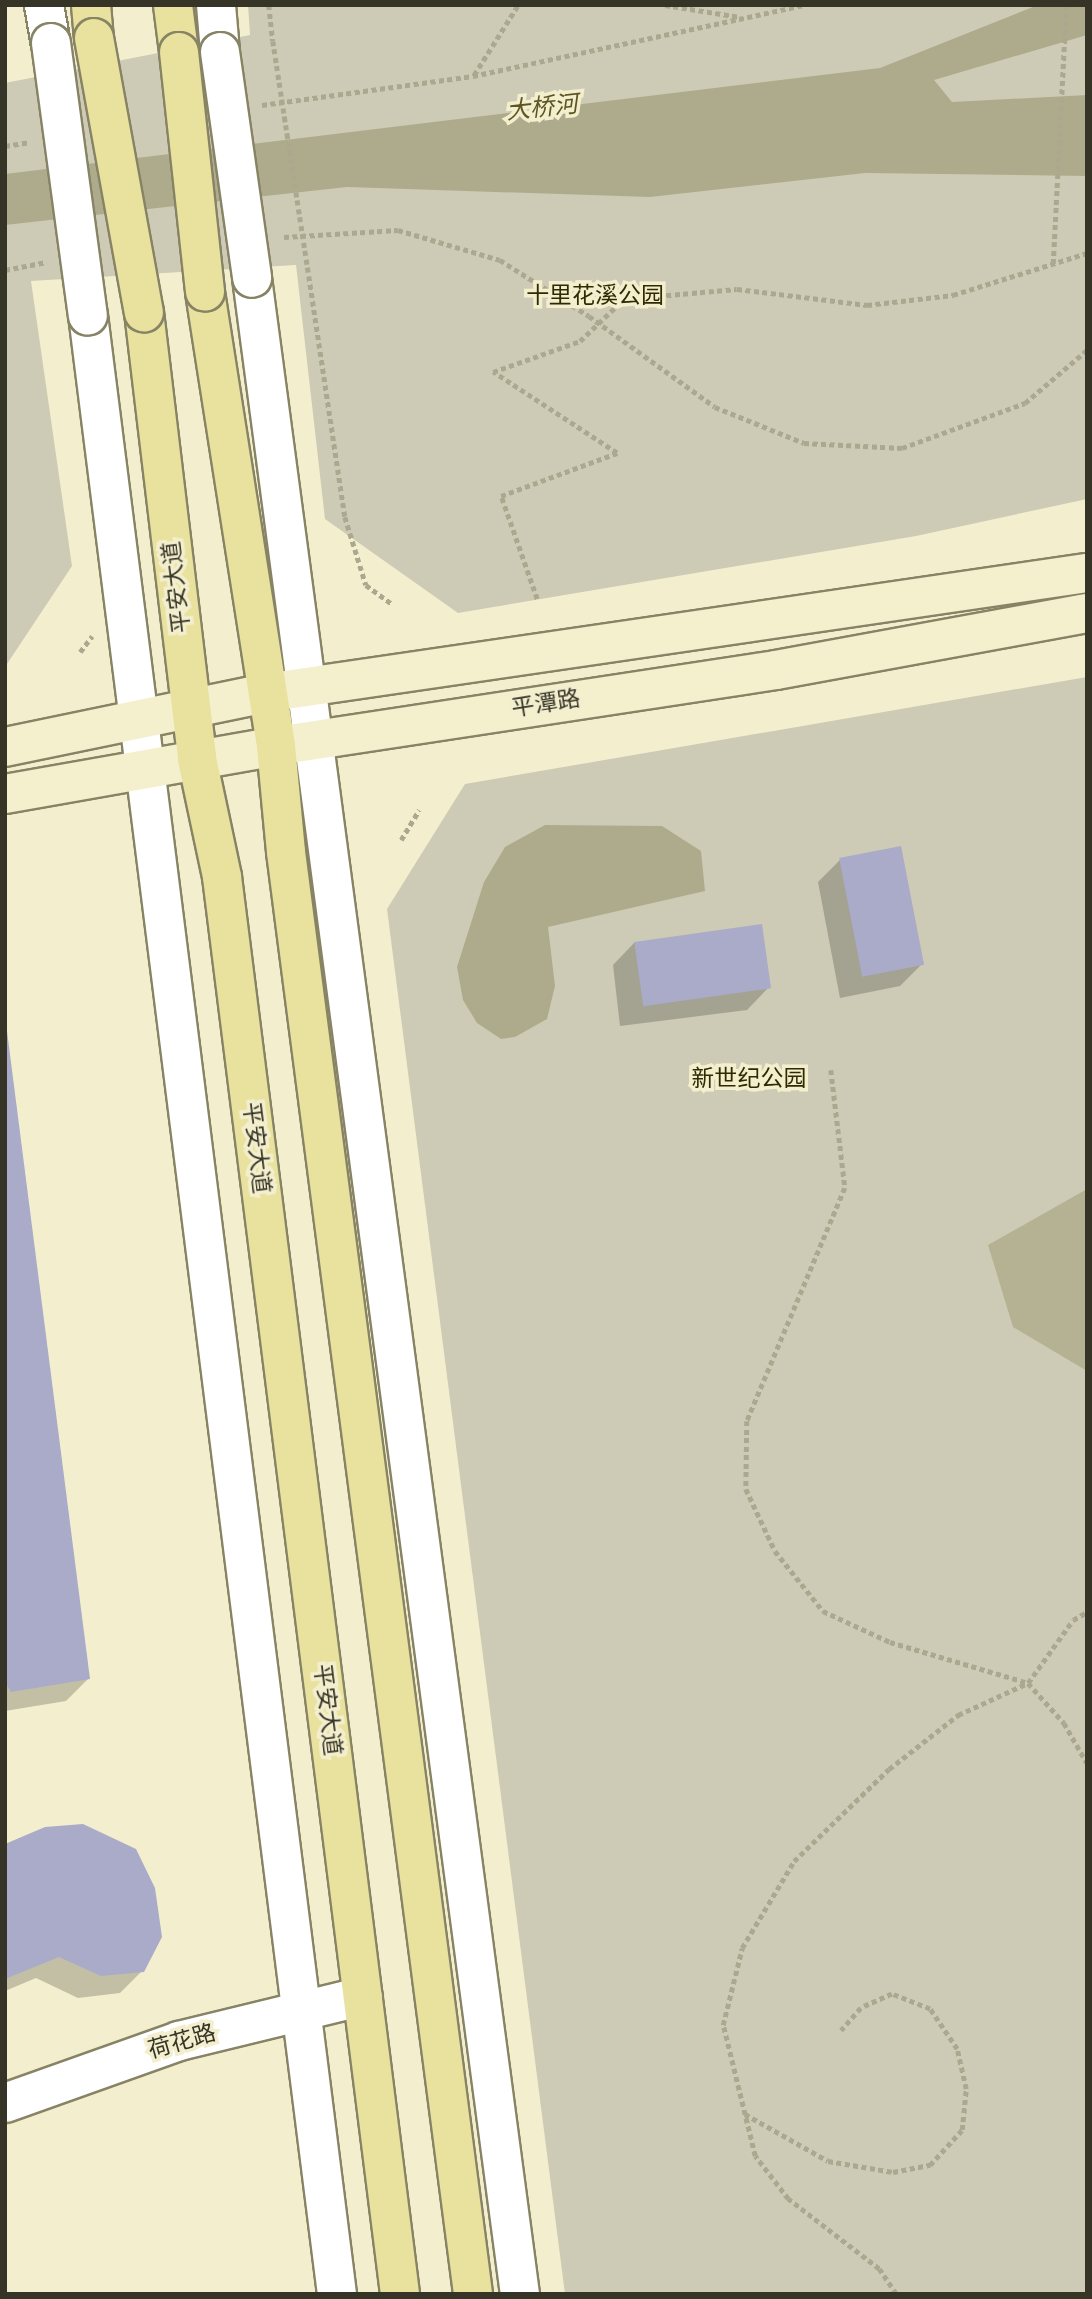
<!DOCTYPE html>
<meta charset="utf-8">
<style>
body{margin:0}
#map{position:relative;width:1092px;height:2299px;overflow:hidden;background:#f3efce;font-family:Karla,"Noto Sans SC",sans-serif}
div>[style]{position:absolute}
.green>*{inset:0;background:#cdcbb5}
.forest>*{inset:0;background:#b5b293}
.water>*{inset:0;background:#aeab8d}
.shadow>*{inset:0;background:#0003}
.building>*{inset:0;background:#a9abc9;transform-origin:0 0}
.path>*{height:4.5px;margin-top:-2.25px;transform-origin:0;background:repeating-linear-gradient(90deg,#aba88f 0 5px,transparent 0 8.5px)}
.roads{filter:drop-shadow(2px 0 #878365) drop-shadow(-2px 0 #878365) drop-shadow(0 2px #878365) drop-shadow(0 -2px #878365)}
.tertiary>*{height:38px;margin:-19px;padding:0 19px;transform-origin:19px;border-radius:19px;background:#fff}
.secondary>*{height:38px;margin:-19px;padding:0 19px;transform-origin:19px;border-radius:19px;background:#f4f0ce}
.primary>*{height:38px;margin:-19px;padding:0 19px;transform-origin:19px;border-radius:19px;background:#e9e19e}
.path-bridge>*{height:4.5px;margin-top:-2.25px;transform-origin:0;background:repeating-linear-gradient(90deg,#aba88f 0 5px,transparent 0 8.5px)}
.bridges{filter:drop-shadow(2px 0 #878365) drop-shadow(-2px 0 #878365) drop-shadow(0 2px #878365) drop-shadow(0 -2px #878365)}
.tertiary-bridge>*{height:38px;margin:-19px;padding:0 19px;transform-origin:19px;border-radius:19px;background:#fff}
.primary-bridge>*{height:38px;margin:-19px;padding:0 19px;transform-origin:19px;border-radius:19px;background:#e9e19e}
span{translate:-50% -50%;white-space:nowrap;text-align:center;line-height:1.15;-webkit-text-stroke:7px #f3efce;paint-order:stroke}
.park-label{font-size:23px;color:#2f2a01}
.street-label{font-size:23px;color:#363427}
.water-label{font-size:24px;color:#5c5521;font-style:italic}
.frame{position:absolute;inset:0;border:7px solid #363427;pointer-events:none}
</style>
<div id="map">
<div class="green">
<div style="clip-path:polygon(248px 5px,1087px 5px,1087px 499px,916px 536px,458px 613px,325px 519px,296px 265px,31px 281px,72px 566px,5px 667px,5px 83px,250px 35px)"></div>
<div style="clip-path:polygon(1087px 677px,1087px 2294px,565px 2294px,387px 909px,465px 784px)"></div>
</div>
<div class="forest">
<div style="clip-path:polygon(1087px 1189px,1087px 1371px,1013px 1327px,988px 1245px)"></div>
</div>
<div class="water">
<div style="clip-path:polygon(1038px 5px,1087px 5px,1087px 35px,934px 80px,952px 102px,1087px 95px,1087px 176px,865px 173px,650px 197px,347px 187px,5px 225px,5px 174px,880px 68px)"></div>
<div style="clip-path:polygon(545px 825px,662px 826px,701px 851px,705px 891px,548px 927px,555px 986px,547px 1019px,515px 1037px,501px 1039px,477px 1023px,463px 1000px,457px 967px,484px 882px,505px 847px)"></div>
</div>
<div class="shadow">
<div style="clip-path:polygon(840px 860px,922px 964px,900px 986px,840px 998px,818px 882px)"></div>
<div style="clip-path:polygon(635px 942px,769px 987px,747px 1010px,620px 1026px,613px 965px)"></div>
<div style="clip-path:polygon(5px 1032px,88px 1679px,66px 1701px,5px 1711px)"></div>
<div style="clip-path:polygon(5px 1846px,142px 1971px,120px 1993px,78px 1998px,36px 1978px,5px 1991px)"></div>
</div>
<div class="building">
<div style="left:901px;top:846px;width:121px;height:63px;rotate:79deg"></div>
<div style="left:762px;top:924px;width:65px;height:129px;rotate:82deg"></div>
<div style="clip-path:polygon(7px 1031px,90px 1679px,11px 1692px,5px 1682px)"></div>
<div style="clip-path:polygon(83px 1824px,136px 1849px,155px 1888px,162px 1937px,144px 1972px,101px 1976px,59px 1957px,5px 1979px,5px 1844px,45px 1827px)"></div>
</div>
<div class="path">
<div style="left:269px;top:5px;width:36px;rotate:84deg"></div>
<div style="left:665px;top:5px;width:76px;rotate:9.1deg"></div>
<div style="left:474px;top:75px;width:83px;rotate:-57.8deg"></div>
<div style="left:262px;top:105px;width:213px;rotate:-7.8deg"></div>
<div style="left:473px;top:76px;width:338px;rotate:-12.1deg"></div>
<div style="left:5px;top:146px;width:24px;rotate:-9deg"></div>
<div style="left:284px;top:237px;width:114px;rotate:-3.5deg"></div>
<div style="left:398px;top:230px;width:106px;rotate:16.4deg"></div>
<div style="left:500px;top:260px;width:105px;rotate:32.2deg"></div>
<div style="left:589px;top:316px;width:155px;rotate:35.8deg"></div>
<div style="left:715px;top:407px;width:96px;rotate:22deg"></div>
<div style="left:804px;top:443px;width:98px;rotate:2.9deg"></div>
<div style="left:902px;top:448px;width:131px;rotate:-20.1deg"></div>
<div style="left:1025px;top:403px;width:82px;rotate:-40.5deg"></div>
<div style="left:1053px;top:264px;width:259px;rotate:-87.1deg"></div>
<div style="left:5px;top:270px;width:42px;rotate:-11deg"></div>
<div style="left:309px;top:276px;width:244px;rotate:81.5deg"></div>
<div style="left:345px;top:517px;width:71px;rotate:72.8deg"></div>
<div style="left:366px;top:585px;width:31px;rotate:36deg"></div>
<div style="left:537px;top:599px;width:109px;rotate:-109.3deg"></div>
<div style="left:501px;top:496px;width:124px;rotate:-20.3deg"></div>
<div style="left:617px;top:453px;width:148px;rotate:-146.8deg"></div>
<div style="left:493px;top:372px;width:92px;rotate:-19.6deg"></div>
<div style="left:580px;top:341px;width:61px;rotate:-43.7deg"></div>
<div style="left:624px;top:299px;width:113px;rotate:-5.1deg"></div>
<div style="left:737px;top:289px;width:131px;rotate:7deg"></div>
<div style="left:867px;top:305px;width:87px;rotate:-6.6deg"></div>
<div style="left:953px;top:295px;width:140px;rotate:-17.4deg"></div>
<div style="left:80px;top:652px;width:20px;rotate:-53deg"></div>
<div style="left:401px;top:840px;width:35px;rotate:-59deg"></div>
<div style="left:831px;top:1070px;width:119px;rotate:83.2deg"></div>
<div style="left:845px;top:1188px;width:253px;rotate:112.8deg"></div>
<div style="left:747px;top:1421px;width:68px;rotate:90.8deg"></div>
<div style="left:746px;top:1489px;width:68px;rotate:64.9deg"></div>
<div style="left:775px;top:1551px;width:77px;rotate:51.3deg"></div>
<div style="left:823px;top:1611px;width:74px;rotate:24.8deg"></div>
<div style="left:890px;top:1642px;width:144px;rotate:16.5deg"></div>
<div style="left:1028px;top:1683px;width:54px;rotate:48deg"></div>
<div style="left:1064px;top:1723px;width:46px;rotate:60.1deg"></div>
<div style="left:745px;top:2114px;width:95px;rotate:29.5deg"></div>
<div style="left:828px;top:2161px;width:66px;rotate:9.6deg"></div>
<div style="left:893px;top:2172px;width:38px;rotate:-11deg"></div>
<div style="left:930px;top:2165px;width:47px;rotate:-47.6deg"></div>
<div style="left:962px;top:2130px;width:41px;rotate:-84.4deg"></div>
<div style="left:966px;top:2089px;width:41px;rotate:-102.7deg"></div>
<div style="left:957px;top:2049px;width:48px;rotate:-124deg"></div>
<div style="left:930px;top:2009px;width:41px;rotate:-158.5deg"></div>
<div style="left:892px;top:1994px;width:34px;rotate:156deg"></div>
<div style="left:861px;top:2008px;width:30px;rotate:131deg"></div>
<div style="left:896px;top:2294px;width:30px;rotate:-124deg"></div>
<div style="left:879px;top:2269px;width:115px;rotate:-142.4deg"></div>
<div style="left:788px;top:2199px;width:54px;rotate:-127.5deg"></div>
<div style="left:755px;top:2156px;width:135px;rotate:-103.7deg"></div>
<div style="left:723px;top:2025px;width:79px;rotate:-76.1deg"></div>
<div style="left:742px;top:1948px;width:101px;rotate:-59.1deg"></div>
<div style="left:794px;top:1861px;width:132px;rotate:-44.1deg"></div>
<div style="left:889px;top:1769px;width:88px;rotate:-38deg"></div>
<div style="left:958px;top:1715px;width:77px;rotate:-24.6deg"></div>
<div style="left:1028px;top:1683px;width:77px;rotate:-54.5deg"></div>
<div style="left:1073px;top:1620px;width:16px;rotate:-30deg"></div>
</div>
<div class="roads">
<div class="tertiary">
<div style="left:44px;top:5px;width:39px;rotate:80deg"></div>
<div style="left:216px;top:5px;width:47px;rotate:85.1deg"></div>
<div style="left:252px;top:278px;width:2034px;rotate:82.43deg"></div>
<div style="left:88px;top:315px;width:1995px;rotate:82.83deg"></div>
<div style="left:5px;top:2103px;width:185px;rotate:-19.6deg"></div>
<div style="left:179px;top:2041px;width:189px;rotate:-13.7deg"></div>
</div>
<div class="secondary">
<div style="left:5px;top:747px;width:266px;rotate:-11.7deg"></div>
<div style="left:265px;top:693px;width:831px;rotate:-8.31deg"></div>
<div style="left:5px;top:794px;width:275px;rotate:-10deg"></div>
<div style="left:276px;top:746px;width:506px;rotate:-8.64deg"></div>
<div style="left:776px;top:670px;width:316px;rotate:-10.4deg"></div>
</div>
<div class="primary">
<div style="left:91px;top:5px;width:33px;rotate:85deg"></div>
<div style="left:173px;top:5px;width:47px;rotate:82.7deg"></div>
<div style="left:205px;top:292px;width:460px;rotate:81.1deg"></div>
<div style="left:276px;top:746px;width:106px;rotate:84.6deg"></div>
<div style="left:286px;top:852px;width:1454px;rotate:82.61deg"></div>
<div style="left:144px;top:312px;width:450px;rotate:83.2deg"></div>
<div style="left:197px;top:759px;width:121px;rotate:78deg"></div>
<div style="left:222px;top:877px;width:1428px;rotate:82.84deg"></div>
</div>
</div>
<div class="path-bridge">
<div style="left:273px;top:41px;width:238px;rotate:81.3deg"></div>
</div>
<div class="bridges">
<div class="tertiary-bridge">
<div style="left:51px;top:43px;width:275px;rotate:82.3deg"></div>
<div style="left:220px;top:52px;width:228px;rotate:81.9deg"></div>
</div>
<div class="primary-bridge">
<div style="left:94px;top:38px;width:279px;rotate:79.7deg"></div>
<div style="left:179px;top:52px;width:241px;rotate:83.8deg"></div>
</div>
</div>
<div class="park-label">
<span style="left:595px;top:296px">十里花溪公园</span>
<span style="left:749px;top:1079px">新世纪公园</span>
</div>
<div class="street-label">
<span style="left:177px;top:587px;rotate:-97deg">平安大道</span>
<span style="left:546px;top:704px;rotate:-9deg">平潭路</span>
<span style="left:256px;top:1148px;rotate:83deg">平安大道</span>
<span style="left:327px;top:1710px;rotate:83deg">平安大道</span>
<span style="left:182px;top:2042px;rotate:-16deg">荷花路</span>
</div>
<div class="water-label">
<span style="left:542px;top:108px;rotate:-6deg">大桥河</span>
</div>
<div class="frame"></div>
</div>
